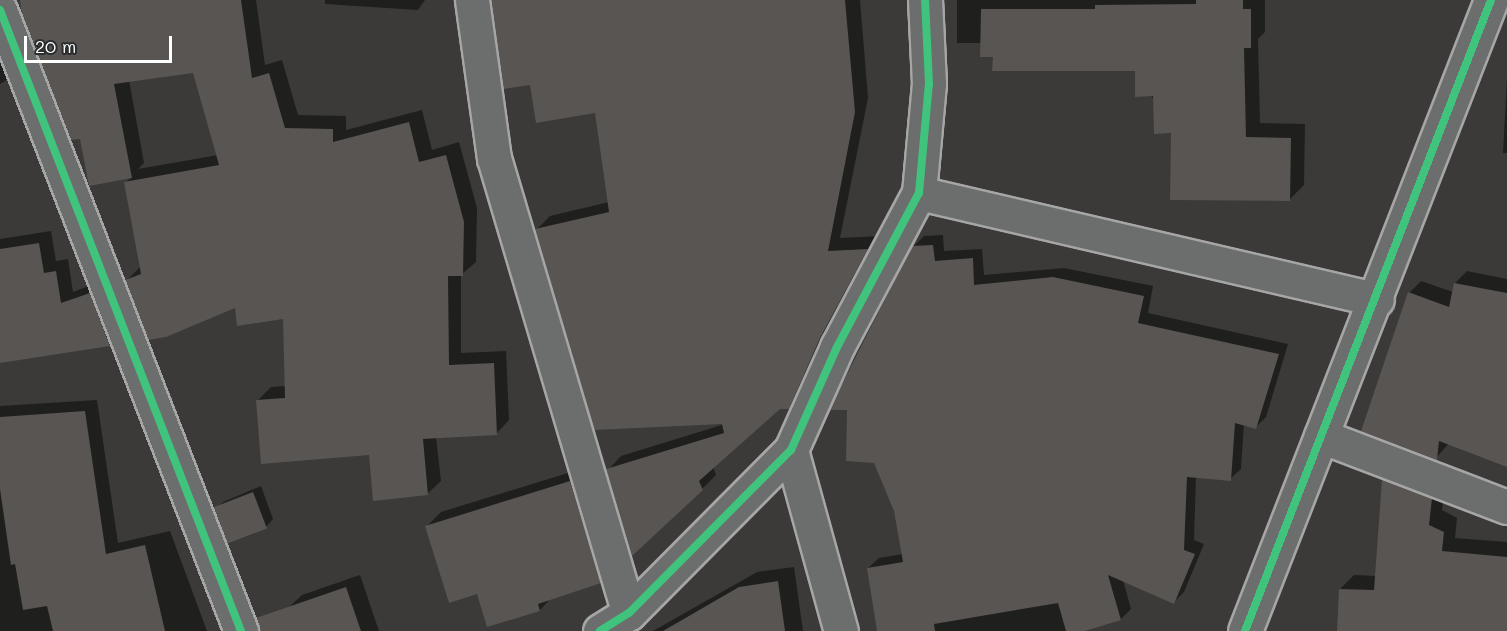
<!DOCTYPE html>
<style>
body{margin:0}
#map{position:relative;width:1507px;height:631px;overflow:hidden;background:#3b3a39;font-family:Mali,sans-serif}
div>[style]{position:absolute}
.shadow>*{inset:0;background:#0007}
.building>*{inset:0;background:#585552;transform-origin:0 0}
.roads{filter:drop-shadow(2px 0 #a7a6a6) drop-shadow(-2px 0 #a7a6a6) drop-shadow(0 2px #a7a6a6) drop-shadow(0 -2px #a7a6a6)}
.minor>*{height:33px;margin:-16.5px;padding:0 16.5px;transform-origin:16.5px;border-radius:16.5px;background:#6c6d6d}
.cycleway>*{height:8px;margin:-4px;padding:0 4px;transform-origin:4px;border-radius:4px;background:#40c37c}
span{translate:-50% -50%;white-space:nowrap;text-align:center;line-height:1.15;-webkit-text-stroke:4.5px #2a2d2e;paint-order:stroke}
.scale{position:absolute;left:24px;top:36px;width:148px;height:27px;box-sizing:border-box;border:3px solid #fff;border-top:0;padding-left:8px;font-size:18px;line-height:21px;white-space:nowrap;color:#fff;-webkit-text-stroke:4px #2a2d2e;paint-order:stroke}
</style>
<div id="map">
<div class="shadow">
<div style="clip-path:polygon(evenodd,22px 0,256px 0,265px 65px,282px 60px,298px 115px,346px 116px,346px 130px,422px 110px,432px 150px,459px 142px,477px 208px,476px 262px,461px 275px,461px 353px,506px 351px,509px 420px,496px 434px,436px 437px,441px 481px,427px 494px,370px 454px,258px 400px,271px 387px,286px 386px,285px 317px,127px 280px,140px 267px,126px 182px,132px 177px,90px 184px,81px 137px,22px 0,194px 71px,218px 155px,138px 169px,144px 163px,129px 80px,194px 71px)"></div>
<div style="clip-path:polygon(325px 0,425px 0,418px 10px,325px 4px)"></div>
<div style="clip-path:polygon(492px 0,860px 0,868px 98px,840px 238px,880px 236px,802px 394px,788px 408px,780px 407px,713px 467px,716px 475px,702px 489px,608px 470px,621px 456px,725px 424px,536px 230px,550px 216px,609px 202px,596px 111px,532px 83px)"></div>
<div style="clip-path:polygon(957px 0,1265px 0,1265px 32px,1258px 39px,1260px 123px,1305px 124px,1304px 185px,1290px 199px,1173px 132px,1136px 70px,994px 56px,982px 43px,957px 43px)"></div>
<div style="clip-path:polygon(0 47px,15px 75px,0 84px)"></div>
<div style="clip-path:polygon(1507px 78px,1507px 153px,1503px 153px)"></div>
<div style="clip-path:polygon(51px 231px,56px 261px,68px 259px,73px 292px,102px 281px,122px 332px,109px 344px,0 361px,0 239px)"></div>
<div style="clip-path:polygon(943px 235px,944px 251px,982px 249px,984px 275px,1064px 268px,1153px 286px,1148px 313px,1288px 344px,1266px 417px,1255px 428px,1244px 424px,1241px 469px,1230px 479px,1196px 476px,1194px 540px,1204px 544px,1184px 592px,1174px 602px,1123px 580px,1131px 609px,1121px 619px,1081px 631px,878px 631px,868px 568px,879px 558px,903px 554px,913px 247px,924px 236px)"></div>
<div style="clip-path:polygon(1467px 271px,1507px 279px,1507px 465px,1449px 443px,1436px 458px,1409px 293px,1421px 281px,1453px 292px,1455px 283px)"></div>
<div style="clip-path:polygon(97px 400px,118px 543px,170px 531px,207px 631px,0 631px,0 406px)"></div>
<div style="clip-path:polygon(1398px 466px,1445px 484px,1442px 510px,1457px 518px,1455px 538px,1507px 542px,1507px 631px,1339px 631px,1340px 589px,1354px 575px,1376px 576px,1384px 480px)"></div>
<div style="clip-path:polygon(584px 468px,614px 568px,600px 582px,551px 598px,540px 610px,488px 626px,478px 592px,427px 526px,441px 512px)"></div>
<div style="clip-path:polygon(261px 486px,273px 519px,266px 527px,215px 509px,223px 502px)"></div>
<div style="clip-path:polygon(794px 567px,803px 631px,653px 631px,757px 572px)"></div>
<div style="clip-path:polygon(360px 575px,379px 631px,296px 631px,288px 608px,302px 595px)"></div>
</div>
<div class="building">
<div style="clip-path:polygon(20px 0,241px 0,252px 78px,269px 73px,285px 128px,333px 129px,333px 142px,409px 122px,419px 162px,446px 155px,464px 222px,463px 276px,448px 276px,449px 365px,494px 363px,497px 435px,423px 439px,428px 495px,373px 501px,369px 455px,261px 464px,256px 400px,285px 398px,283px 319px,237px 326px,235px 308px,166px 337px,148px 340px,125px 280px,141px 274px,124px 182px,219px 165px,193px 73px,114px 84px,132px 178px,89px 186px,80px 139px,71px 140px,22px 15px)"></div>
<div style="clip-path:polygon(491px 0,845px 0,855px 112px,828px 251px,868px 249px,820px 338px,789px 409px,780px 409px,699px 481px,703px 490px,632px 556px,606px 469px,724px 433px,722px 424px,594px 430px,535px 229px,609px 212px,595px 113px,536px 123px,530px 85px,503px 89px)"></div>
<div style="clip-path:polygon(1196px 0,1243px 0,1243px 9px,1251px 9px,1251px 48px,1244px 48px,1246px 137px,1291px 138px,1290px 201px,1170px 200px,1171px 133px,1154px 134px,1153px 96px,1135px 97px,1135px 71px,992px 71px,993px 57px,980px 57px,981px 9px,1095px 9px,1095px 5px,1196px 4px)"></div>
<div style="clip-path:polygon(39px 243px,44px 273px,56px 271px,61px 303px,90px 293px,110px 346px,0 363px,0 249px)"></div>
<div style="clip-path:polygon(933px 245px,935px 261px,973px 258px,974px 285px,1053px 277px,1144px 296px,1138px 323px,1279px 354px,1256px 429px,1235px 423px,1231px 481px,1187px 477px,1184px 550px,1195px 554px,1174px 604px,1108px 575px,1121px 620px,1085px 631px,1066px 631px,1058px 603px,934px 624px,935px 631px,877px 631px,867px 568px,903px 562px,894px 511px,874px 463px,846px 461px,847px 410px,829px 410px,912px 246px)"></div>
<div style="clip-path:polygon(1454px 283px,1507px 293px,1507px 467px,1439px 441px,1437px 460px,1361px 431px,1408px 292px,1449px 307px)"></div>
<div style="clip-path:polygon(85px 411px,106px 554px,145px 545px,165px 631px,53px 631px,47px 606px,23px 610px,15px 564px,11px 565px,0 489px,0 417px)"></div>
<div style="clip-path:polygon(1382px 479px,1432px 498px,1429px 525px,1444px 532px,1442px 551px,1507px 557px,1507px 631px,1337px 631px,1339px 589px,1374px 590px)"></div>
<div style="clip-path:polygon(570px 481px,601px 583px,538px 604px,540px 611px,487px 627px,477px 594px,449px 603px,425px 526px)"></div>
<div style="left:253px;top:492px;width:39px;height:43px;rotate:69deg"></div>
<div style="clip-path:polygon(778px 581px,785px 631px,663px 631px,739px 587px)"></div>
<div style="clip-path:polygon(346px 587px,361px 631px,259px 631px,256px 618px)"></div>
</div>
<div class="roads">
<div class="minor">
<div style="left:472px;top:0;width:160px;rotate:82.1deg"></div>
<div style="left:494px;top:158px;width:475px;rotate:73.5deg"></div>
<div style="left:0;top:10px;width:666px;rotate:68.79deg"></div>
<div style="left:919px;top:193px;width:470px;rotate:13.1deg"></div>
<div style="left:1321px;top:436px;width:199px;rotate:20.9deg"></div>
<div style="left:791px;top:450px;width:188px;rotate:74.6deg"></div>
<div style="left:600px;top:631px;width:34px;rotate:-32deg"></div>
<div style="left:629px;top:613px;width:230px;rotate:-45.2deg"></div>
<div style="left:791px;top:450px;width:113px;rotate:-65.9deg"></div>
<div style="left:837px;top:347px;width:174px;rotate:-62deg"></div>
<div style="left:919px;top:193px;width:109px;rotate:-84.8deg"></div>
<div style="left:929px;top:84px;width:84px;rotate:-92.7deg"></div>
<div style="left:1245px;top:631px;width:677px;rotate:-68.7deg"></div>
</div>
</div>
<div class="cycleway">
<div style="left:0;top:10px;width:666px;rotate:68.79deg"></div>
<div style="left:600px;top:631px;width:34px;rotate:-32deg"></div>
<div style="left:629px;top:613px;width:230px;rotate:-45.2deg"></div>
<div style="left:791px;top:450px;width:113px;rotate:-65.9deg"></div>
<div style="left:837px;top:347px;width:174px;rotate:-62deg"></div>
<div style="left:919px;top:193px;width:109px;rotate:-84.8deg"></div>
<div style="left:929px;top:84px;width:84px;rotate:-92.7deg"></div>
<div style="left:1245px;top:631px;width:677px;rotate:-68.7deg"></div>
</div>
<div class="scale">20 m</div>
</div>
